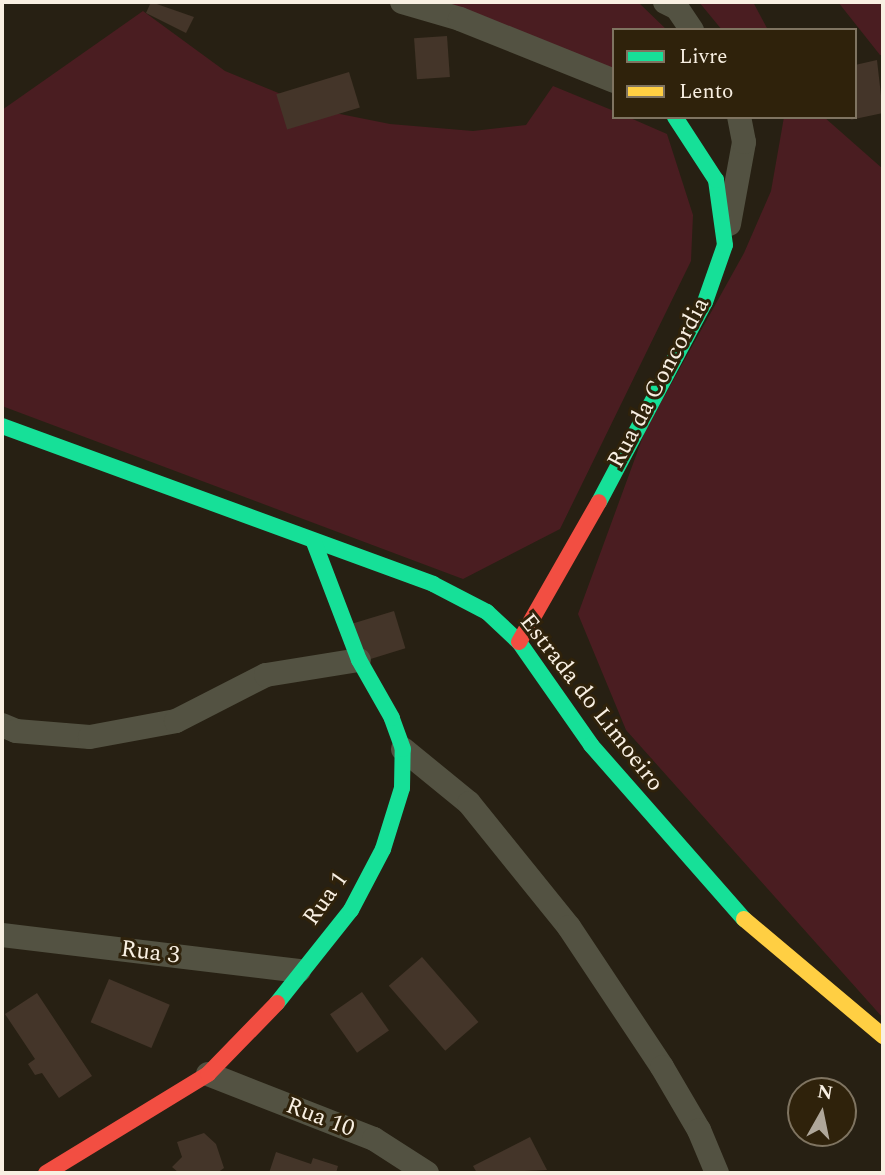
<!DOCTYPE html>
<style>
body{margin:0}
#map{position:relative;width:885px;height:1175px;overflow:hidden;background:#272013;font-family:Spectral,serif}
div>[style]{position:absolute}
.green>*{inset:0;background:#4a1d21}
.building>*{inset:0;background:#443529;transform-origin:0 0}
.street>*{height:24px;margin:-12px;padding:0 12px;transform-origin:12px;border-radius:12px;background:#535242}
.fast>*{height:16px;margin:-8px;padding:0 8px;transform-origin:8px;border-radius:8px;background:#16e098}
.slow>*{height:16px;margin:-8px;padding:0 8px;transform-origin:8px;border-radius:8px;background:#ffcf43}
.jam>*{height:16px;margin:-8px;padding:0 8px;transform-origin:8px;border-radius:8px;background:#f24e42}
span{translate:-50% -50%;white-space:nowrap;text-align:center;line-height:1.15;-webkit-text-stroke:6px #2f220b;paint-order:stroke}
.street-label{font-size:24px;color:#f8efe2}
.frame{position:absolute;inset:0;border:4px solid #f8efe2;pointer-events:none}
.legend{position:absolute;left:612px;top:28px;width:245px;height:91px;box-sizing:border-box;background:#2f220b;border:2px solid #7f7461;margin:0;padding:9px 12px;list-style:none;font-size:21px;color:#f8efe2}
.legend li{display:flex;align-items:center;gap:14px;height:35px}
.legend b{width:35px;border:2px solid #7f7461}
.north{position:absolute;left:787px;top:1077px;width:70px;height:70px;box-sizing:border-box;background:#2f220b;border:2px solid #7f7461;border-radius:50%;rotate:9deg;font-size:19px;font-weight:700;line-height:28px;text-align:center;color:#f8efe2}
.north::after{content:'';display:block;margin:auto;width:24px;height:32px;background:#afa79a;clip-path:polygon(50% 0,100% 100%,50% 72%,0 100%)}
</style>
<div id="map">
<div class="green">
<div style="clip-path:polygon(425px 2px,638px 2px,667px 30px,614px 30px,614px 75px)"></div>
<div style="clip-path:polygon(699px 2px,753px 2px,768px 30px,722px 30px)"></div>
<div style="clip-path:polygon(838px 2px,883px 2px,883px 55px,880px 55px)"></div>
<div style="clip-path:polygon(143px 11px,225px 71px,320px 110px,390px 124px,473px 131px,526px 125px,553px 86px,614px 111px,614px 117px,628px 117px,667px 134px,693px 215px,691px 261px,560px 529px,463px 579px,2px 406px,2px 110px)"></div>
<div style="clip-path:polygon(784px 117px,824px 117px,883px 169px,883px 1018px,626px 730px,578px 614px,645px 431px,744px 253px,771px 191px)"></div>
</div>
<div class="building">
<div style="clip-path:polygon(151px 2px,194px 17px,186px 33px,146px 13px)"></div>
<div style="left:447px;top:36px;width:41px;height:33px;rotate:86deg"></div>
<div style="clip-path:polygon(877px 60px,883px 113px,850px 120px,855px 117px,855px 65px)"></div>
<div style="left:349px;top:72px;width:37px;height:76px;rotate:73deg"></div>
<div style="left:394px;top:611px;width:39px;height:44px;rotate:73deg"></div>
<div style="left:422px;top:957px;width:86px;height:44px;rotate:49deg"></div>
<div style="left:109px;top:979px;width:66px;height:47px;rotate:23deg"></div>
<div style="left:362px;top:992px;width:47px;height:39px;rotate:55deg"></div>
<div style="clip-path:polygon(37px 993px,92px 1076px,59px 1098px,42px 1073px,35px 1075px,28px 1064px,35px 1059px,5px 1014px)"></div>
<div style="clip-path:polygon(204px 1133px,216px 1144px,224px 1168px,217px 1173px,179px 1173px,172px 1167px,182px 1157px,177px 1142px)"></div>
<div style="clip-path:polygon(530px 1137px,547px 1170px,477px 1173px,473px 1166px)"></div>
<div style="clip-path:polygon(276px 1152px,311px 1164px,313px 1158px,338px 1166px,336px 1173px,269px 1173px)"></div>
</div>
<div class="street">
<div style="left:402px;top:2px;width:60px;rotate:16.3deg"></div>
<div style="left:460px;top:19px;width:166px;rotate:21.9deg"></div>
<div style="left:665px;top:2px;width:13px;rotate:27deg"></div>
<div style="left:677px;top:8px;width:27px;rotate:56deg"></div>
<div style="left:729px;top:224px;width:83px;rotate:-79.6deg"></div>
<div style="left:744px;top:142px;width:25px;rotate:-101deg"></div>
<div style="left:2px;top:725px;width:15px;rotate:23deg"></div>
<div style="left:16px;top:731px;width:74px;rotate:4.6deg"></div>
<div style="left:90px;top:737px;width:87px;rotate:-10.5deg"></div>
<div style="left:176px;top:721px;width:101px;rotate:-27.1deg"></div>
<div style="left:266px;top:675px;width:94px;rotate:-9.2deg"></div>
<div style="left:403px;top:749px;width:85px;rotate:39.3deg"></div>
<div style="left:469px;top:803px;width:159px;rotate:51.1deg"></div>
<div style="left:569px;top:927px;width:168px;rotate:56.4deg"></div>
<div style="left:662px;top:1067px;width:73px;rotate:59.6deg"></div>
<div style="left:699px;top:1130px;width:47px;rotate:67.3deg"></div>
<div style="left:2px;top:935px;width:299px;rotate:6.9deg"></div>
<div style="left:208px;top:1074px;width:178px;rotate:21.4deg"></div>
<div style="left:374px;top:1139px;width:63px;rotate:32.7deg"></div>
</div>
<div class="fast">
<div style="left:2px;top:426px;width:459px;rotate:20.1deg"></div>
<div style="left:433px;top:584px;width:61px;rotate:27.4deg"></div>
<div style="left:487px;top:612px;width:44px;rotate:43.2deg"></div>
<div style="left:519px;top:642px;width:126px;rotate:55deg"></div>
<div style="left:591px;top:745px;width:232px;rotate:48.7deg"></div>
<div style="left:599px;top:502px;width:226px;rotate:-62.1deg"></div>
<div style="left:705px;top:302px;width:60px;rotate:-70.7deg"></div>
<div style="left:725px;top:245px;width:66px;rotate:-97.9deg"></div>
<div style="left:716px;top:180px;width:75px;rotate:-123.1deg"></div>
<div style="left:277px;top:1003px;width:119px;rotate:-51.5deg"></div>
<div style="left:351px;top:910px;width:69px;rotate:-62.3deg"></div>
<div style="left:383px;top:849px;width:64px;rotate:-72.7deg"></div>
<div style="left:402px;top:788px;width:39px;rotate:-89deg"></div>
<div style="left:403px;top:749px;width:33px;rotate:-110deg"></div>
<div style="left:392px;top:718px;width:67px;rotate:-119.6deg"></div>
<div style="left:359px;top:660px;width:126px;rotate:-110.9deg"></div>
</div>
<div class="slow">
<div style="left:744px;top:919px;width:182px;rotate:40.1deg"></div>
</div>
<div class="jam">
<div style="left:519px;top:642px;width:161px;rotate:-60.3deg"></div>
<div style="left:46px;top:1173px;width:190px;rotate:-31.4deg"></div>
<div style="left:208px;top:1074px;width:99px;rotate:-45.8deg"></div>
</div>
<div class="street-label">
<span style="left:659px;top:383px;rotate:-62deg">Rua da Concordia</span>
<span style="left:591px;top:703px;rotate:52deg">Estrada do Limoeiro</span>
<span style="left:326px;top:899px;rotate:-55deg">Rua 1</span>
<span style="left:150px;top:953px;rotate:7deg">Rua 3</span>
<span style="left:320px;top:1118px;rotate:21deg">Rua 10</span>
</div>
<div class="frame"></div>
<ul class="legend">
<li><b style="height:9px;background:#16e098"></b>Livre</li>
<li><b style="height:9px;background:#ffcf43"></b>Lento</li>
</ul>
<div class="north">N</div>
</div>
